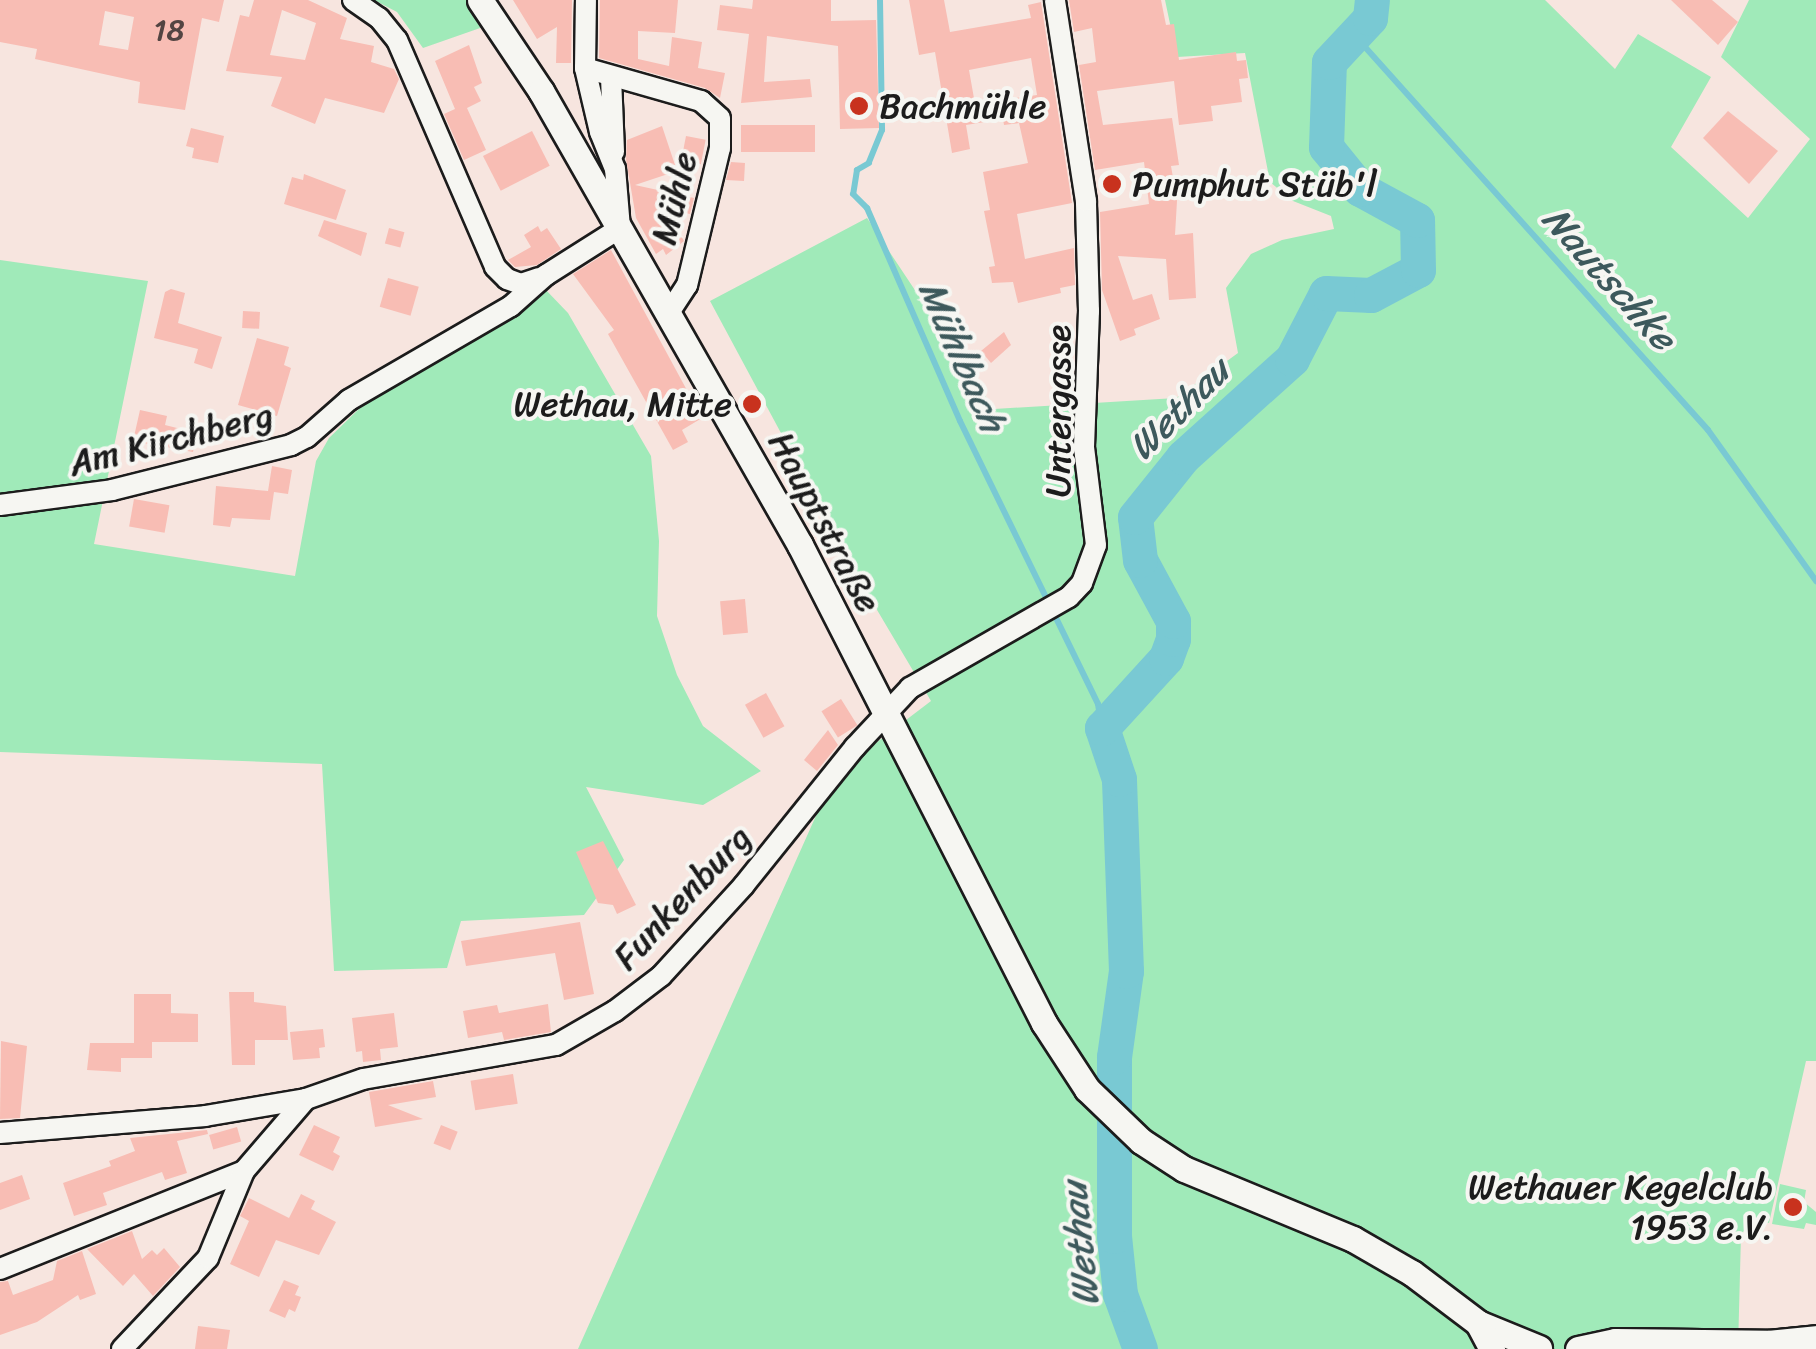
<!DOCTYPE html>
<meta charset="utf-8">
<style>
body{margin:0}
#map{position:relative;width:1816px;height:1349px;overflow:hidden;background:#f7e5df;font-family:Sriracha,sans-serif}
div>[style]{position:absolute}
.green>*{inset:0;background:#a0eab9}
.stream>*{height:6px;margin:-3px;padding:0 3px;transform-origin:3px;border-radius:3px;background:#79c9d3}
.river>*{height:35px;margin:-17.5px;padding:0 17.5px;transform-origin:17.5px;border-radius:17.5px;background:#79c9d3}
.building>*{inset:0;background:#f8bdb4;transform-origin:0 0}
.roads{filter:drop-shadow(2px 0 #1c1c1c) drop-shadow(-2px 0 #1c1c1c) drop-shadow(0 2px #1c1c1c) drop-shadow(0 -2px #1c1c1c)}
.minor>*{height:20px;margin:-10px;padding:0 10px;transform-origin:10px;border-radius:10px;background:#f6f6f2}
.major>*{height:25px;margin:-12.5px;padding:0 12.5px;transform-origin:12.5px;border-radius:12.5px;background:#f6f6f2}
.dots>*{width:28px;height:28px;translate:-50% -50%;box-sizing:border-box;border:5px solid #f6f6f2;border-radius:50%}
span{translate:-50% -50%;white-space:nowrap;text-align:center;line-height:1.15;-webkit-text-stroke:8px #f6f6f2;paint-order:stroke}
.number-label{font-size:30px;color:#534442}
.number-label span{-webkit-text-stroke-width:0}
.poi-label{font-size:35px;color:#1c1c1c}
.left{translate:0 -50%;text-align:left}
.right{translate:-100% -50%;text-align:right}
.street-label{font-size:35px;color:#1c1c1c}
.water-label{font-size:38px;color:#3d595c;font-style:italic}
</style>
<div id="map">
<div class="green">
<div style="clip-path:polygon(374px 0,488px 0,483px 27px,423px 48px,397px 12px)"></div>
<div style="clip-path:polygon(1165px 0,1545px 0,1615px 69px,1638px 34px,1711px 77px,1671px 147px,1748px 218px,1810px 139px,1721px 57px,1749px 0,1816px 0,1816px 1061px,1806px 1061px,1769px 1223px,1753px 1218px,1741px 1235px,1738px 1349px,578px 1349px,819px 809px,864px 752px,931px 701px,867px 593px,710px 301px,867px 218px,994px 409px,1176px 398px,1238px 353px,1226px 288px,1251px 254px,1282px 240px,1334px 229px,1331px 216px,1293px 201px,1270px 182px,1245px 53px,1177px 57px)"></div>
<div style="clip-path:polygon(0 260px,148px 281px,94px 544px,295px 576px,316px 461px,329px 438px,363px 405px,526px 309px,544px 288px,568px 313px,651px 456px,659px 541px,657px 616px,677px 675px,703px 726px,761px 771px,703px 805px,586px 787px,624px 860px,584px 915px,461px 921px,447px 968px,334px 971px,322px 764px,0 752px)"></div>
<div style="clip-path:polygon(1780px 1184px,1806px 1190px,1804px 1202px,1816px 1212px,1816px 1225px,1806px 1223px,1804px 1229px,1772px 1224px)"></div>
</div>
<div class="stream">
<div style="left:880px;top:0;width:130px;rotate:89.1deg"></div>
<div style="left:882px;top:130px;width:35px;rotate:112deg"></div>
<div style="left:869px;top:163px;width:14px;rotate:150deg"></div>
<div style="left:857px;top:170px;width:24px;rotate:99deg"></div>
<div style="left:853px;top:194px;width:20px;rotate:45deg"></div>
<div style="left:867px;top:208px;width:232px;rotate:66.4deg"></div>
<div style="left:960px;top:421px;width:315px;rotate:64deg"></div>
<div style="left:1098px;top:704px;width:24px;rotate:81deg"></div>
<div style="left:1370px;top:18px;width:29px;rotate:100deg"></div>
<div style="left:1365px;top:47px;width:514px;rotate:48.15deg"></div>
<div style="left:1708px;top:430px;width:186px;rotate:54.4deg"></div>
</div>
<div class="river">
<div style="left:1140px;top:1349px;width:59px;rotate:-110deg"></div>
<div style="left:1120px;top:1294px;width:58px;rotate:-95.9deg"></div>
<div style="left:1114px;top:1236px;width:179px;rotate:-90deg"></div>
<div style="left:1114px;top:1057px;width:87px;rotate:-82.1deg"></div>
<div style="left:1126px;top:971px;width:192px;rotate:-92.1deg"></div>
<div style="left:1119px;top:779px;width:54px;rotate:-108.4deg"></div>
<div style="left:1102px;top:728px;width:95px;rotate:-47.6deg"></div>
<div style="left:1166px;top:658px;width:20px;rotate:-70deg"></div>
<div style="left:1173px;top:639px;width:18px;rotate:-90deg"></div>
<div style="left:1173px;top:621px;width:69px;rotate:-118.4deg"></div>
<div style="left:1140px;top:560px;width:43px;rotate:-96.6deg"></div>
<div style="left:1135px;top:517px;width:77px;rotate:-51.3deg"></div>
<div style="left:1183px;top:457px;width:147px;rotate:-42deg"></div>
<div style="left:1292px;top:359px;width:74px;rotate:-62.7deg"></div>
<div style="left:1326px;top:293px;width:45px;rotate:2.5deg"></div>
<div style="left:1371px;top:295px;width:53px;rotate:-28deg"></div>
<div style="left:1418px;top:270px;width:50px;rotate:-91.1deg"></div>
<div style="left:1417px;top:220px;width:65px;rotate:-151.5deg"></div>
<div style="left:1360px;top:189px;width:54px;rotate:-129deg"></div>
<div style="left:1326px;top:147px;width:85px;rotate:-88deg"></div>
<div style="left:1329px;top:62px;width:60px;rotate:-47deg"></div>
<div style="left:1370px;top:18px;width:18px;rotate:-84deg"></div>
</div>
<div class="building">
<div style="clip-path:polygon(evenodd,0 0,224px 0,219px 22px,202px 18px,185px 110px,138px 103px,140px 82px,35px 59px,37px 49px,0 42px,0 0,105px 11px,134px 17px,128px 50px,99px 45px,105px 11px)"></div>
<div style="clip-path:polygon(evenodd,254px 0,308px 0,347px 18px,340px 39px,374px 46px,371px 62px,394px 69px,399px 79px,384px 113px,325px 98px,315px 124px,271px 106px,282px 77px,226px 71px,240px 15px,249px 17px,254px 0,282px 10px,316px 23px,305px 60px,270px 55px,282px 10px)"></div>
<div style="clip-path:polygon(513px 0,572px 0,571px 63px,556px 63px,557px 27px,537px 39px)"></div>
<div style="clip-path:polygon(600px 0,678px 0,675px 33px,638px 31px,638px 59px,669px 66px,672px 37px,702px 42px,698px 68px,725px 73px,720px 98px,705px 88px,599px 58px)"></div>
<div style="clip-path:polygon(753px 0,831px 0,831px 21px,876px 20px,879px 128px,840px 129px,838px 46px,767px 36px,764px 82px,810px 79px,812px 97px,741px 103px,749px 34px,717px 30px,720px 5px,752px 9px)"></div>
<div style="clip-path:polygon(evenodd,909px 0,944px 0,950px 32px,1031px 18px,1028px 5px,1041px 2px,1072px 203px,1017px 214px,1025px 259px,1074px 248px,1075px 285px,1060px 288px,1061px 293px,1018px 303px,1013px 282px,992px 283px,989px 267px,995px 266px,984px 211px,990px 210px,983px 172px,1028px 163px,1019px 123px,1004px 125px,1003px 119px,966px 125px,970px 149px,952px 153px,935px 52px,919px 55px,909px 0,1031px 58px,1037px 95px,975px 104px,969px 70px,1031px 58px)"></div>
<div style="clip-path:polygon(1069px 0,1161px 0,1166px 25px,1174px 24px,1179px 60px,1236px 52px,1237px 61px,1246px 60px,1248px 78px,1239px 79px,1242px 102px,1211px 106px,1213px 121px,1179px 125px,1174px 81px,1097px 91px,1103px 125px,1172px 118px,1179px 165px,1171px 166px,1177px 201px,1175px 235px,1193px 233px,1196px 298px,1169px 300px,1166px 259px,1118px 256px,1133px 300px,1152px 294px,1160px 319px,1134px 329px,1136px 335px,1120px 341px,1102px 290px,1100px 212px,1149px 204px,1144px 162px,1095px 170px,1079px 65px,1096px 62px,1092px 28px,1074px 32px)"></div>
<div style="clip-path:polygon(1671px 0,1712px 0,1738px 22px,1718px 45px)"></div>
<div style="clip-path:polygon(469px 45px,482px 83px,474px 87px,481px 101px,467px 108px,486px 150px,464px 160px,444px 114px,455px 109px,435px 61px)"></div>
<div style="clip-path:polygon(1728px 111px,1778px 151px,1749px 184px,1703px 138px)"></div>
<div style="left:741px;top:125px;width:74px;height:27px"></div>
<div style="clip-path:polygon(662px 126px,677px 171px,635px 185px,694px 198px,690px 214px,665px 209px,684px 241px,666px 255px,663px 249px,656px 254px,636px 218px,626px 159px,627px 140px)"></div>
<div style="clip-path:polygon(191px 128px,224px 136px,218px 163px,192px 158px,194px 148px,186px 146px)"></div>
<div style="left:532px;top:131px;width:39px;height:55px;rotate:63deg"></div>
<div style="left:686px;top:136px;width:20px;height:25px;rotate:11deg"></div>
<div style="clip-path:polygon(731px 162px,745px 163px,744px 181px,726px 180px)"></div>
<div style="clip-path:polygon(304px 174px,346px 190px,336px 220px,284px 204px,292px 177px,303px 180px)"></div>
<div style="clip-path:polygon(324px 220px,367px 233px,361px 256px,318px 236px)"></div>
<div style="clip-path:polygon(538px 226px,541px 232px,547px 228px,561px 249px,537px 265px,515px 267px,508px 260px,531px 247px,524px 235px)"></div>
<div style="left:389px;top:228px;width:16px;height:16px;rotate:15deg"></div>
<div style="clip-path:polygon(611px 250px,702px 418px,682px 430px,688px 442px,673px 450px,608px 334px,614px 330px,573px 274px)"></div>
<div style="left:388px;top:278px;width:32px;height:30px;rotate:16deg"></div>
<div style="clip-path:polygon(171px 289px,185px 293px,178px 323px,222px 337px,212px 369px,194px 363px,198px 349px,154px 338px,165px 292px)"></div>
<div style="left:243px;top:311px;width:17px;height:17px;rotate:3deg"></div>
<div style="clip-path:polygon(1004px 332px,1011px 345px,991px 363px,981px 351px)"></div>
<div style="clip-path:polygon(257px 338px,289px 347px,284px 365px,291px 368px,277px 416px,238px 405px)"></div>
<div style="clip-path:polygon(140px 410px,167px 416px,165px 425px,197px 433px,193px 452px,133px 441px)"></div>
<div style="clip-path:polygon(272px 466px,292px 470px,288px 494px,274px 492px,270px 520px,232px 518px,230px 527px,213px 525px,216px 486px,268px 491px)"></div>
<div style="left:134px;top:499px;width:36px;height:28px;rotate:10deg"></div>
<div style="left:745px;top:599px;width:34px;height:25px;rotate:85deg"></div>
<div style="left:766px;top:693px;width:38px;height:24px;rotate:61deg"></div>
<div style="left:841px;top:699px;width:31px;height:23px;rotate:58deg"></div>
<div style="clip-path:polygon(828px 730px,838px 745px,817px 771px,804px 760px)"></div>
<div style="clip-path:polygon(603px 841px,636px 905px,617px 914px,613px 905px,598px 903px,576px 852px)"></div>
<div style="clip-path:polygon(580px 922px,594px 994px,564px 1000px,555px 953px,466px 966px,461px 941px)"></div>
<div style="clip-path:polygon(229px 992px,254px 992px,254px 1002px,286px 1006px,288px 1040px,255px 1040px,255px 1065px,232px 1065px)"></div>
<div style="clip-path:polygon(134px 994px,171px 994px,171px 1013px,198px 1014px,198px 1042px,152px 1042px,152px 1058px,121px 1058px,121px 1072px,87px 1070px,90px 1043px,134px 1043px)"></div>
<div style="clip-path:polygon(548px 1004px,551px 1032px,504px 1040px,502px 1032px,468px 1038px,463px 1011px,497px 1005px,499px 1013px)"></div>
<div style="clip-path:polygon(394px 1013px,398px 1047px,380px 1049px,381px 1060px,363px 1062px,362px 1051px,356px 1052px,352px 1018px)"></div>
<div style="clip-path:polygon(323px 1029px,325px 1047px,319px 1048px,320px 1058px,293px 1060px,290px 1032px)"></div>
<div style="clip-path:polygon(1px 1041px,27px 1046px,20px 1118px,0 1119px)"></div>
<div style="left:513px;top:1074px;width:30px;height:43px;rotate:81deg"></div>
<div style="clip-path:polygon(433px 1081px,436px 1097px,388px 1105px,423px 1119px,375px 1127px,369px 1092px)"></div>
<div style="clip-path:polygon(314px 1125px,340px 1137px,333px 1152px,340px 1156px,333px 1171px,299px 1155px)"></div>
<div style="left:441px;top:1125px;width:18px;height:20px;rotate:22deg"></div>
<div style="left:237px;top:1127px;width:15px;height:29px;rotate:74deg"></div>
<div style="clip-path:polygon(207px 1130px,208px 1134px,177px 1141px,187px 1173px,165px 1180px,162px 1172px,103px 1193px,107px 1205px,74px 1216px,63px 1183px,111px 1166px,109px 1161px,135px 1151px,130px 1138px)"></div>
<div style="clip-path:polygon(22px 1175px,30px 1199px,0 1210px,0 1183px)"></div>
<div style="clip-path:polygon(301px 1194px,315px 1201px,311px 1209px,336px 1222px,319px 1255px,276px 1240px,259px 1277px,230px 1264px,249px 1221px,240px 1216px,249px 1198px,289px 1218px)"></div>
<div style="clip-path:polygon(132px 1231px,142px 1259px,152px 1250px,157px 1255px,164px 1248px,180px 1267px,153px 1296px,134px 1274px,123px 1286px,87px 1249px)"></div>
<div style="clip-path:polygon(82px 1251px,96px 1294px,80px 1300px,78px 1295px,37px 1322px,0 1335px,0 1282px,8px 1281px,13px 1295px,53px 1280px,57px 1261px)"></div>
<div style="clip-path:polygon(284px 1280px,299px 1286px,295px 1295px,301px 1297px,295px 1312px,289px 1309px,285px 1318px,269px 1311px)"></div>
<div style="clip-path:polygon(198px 1326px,230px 1330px,227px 1349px,195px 1349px)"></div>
</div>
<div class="roads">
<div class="minor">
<div style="left:353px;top:0;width:32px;rotate:35deg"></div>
<div style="left:379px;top:18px;width:28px;rotate:51deg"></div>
<div style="left:397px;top:40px;width:247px;rotate:66.6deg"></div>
<div style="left:495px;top:267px;width:17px;rotate:45deg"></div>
<div style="left:507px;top:279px;width:15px;rotate:20deg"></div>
<div style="left:521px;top:284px;width:19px;rotate:-18deg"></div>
<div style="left:585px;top:68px;width:121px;rotate:15.9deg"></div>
<div style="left:701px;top:101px;width:25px;rotate:42deg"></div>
<div style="left:720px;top:118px;width:30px;rotate:90deg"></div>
<div style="left:720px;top:148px;width:141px;rotate:103.5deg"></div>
<div style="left:687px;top:285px;width:33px;rotate:123deg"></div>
<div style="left:611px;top:77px;width:75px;rotate:87.7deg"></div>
<div style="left:0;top:505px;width:113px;rotate:-7.6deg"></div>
<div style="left:112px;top:490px;width:185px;rotate:-14.1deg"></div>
<div style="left:291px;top:445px;width:18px;rotate:-27deg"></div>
<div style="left:307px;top:437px;width:56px;rotate:-41.4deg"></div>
<div style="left:349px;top:400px;width:187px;rotate:-30.1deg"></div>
<div style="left:511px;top:306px;width:47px;rotate:-41.5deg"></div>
<div style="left:546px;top:275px;width:88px;rotate:-32.4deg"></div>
<div style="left:620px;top:228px;width:59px;rotate:-94.8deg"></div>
<div style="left:615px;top:169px;width:40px;rotate:-112deg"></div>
<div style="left:600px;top:132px;width:66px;rotate:-103.2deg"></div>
<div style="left:585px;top:68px;width:68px;rotate:-89.2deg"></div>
<div style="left:0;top:1133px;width:206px;rotate:-4.7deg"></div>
<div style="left:205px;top:1116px;width:102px;rotate:-9.6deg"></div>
<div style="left:0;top:1269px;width:263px;rotate:-21.9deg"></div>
<div style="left:244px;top:1171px;width:95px;rotate:-49.3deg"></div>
<div style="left:306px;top:1099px;width:60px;rotate:-19.3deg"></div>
<div style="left:363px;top:1079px;width:196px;rotate:-10deg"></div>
<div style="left:556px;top:1045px;width:68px;rotate:-30deg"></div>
<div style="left:615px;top:1011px;width:58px;rotate:-37.3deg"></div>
<div style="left:661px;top:976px;width:123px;rotate:-47.6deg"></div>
<div style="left:744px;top:885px;width:177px;rotate:-51.2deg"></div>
<div style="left:855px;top:747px;width:81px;rotate:-47deg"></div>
<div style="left:910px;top:688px;width:183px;rotate:-29.8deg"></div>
<div style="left:1069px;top:597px;width:19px;rotate:-47deg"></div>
<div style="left:1082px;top:583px;width:40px;rotate:-69.8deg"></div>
<div style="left:1096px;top:545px;width:99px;rotate:-97deg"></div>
<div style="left:1084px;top:447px;width:136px;rotate:-87.9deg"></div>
<div style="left:1089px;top:311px;width:110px;rotate:-91.6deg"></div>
<div style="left:1086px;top:201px;width:203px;rotate:-98.8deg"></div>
<div style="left:122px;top:1349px;width:125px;rotate:-46.6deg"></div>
<div style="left:208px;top:1258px;width:94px;rotate:-67.5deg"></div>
</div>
<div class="major">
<div style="left:480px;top:0;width:110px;rotate:56.2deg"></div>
<div style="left:541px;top:91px;width:523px;rotate:60.3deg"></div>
<div style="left:800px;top:545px;width:537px;rotate:62.96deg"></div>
<div style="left:1044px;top:1023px;width:79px;rotate:56.9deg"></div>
<div style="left:1087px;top:1089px;width:75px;rotate:43.9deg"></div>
<div style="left:1141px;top:1141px;width:51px;rotate:33.1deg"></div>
<div style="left:1184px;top:1169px;width:183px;rotate:22.5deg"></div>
<div style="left:1353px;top:1239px;width:68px;rotate:30deg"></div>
<div style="left:1412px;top:1273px;width:83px;rotate:37.1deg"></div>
<div style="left:1478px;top:1323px;width:66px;rotate:22.3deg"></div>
<div style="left:1478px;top:1323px;width:30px;rotate:62deg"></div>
<div style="left:1578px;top:1349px;width:38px;rotate:-12deg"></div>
<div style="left:1615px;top:1341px;width:153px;rotate:0.7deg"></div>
<div style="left:1768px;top:1343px;width:48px;rotate:-5.9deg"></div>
</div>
</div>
<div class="dots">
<div style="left:859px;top:106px;background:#c8321e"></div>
<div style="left:1112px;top:184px;background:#c8321e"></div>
<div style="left:752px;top:404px;background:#c8321e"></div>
<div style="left:1793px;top:1207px;background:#c8321e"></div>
</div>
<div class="number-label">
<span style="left:169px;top:30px">18</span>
</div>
<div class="poi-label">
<span class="left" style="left:879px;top:106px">Bachmühle</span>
<span class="left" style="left:1132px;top:184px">Pumphut Stüb'l</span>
<span class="right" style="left:732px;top:404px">Wethau, Mitte</span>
<span class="right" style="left:1773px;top:1207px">Wethauer Kegelclub<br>1953 e.V.</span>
</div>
<div class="street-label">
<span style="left:674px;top:198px;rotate:-76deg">Mühle</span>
<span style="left:1058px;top:411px;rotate:-90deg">Untergasse</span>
<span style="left:171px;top:439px;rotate:-14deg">Am Kirchberg</span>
<span style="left:825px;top:522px;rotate:62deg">Hauptstraße</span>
<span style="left:682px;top:897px;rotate:-47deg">Funkenburg</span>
</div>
<div class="water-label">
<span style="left:1609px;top:278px;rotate:48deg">Nautschke</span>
<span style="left:962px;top:356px;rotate:66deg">Mühlbach</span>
<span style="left:1179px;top:409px;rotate:-45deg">Wethau</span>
<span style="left:1080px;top:1244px;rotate:-96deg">Wethau</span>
</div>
</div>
